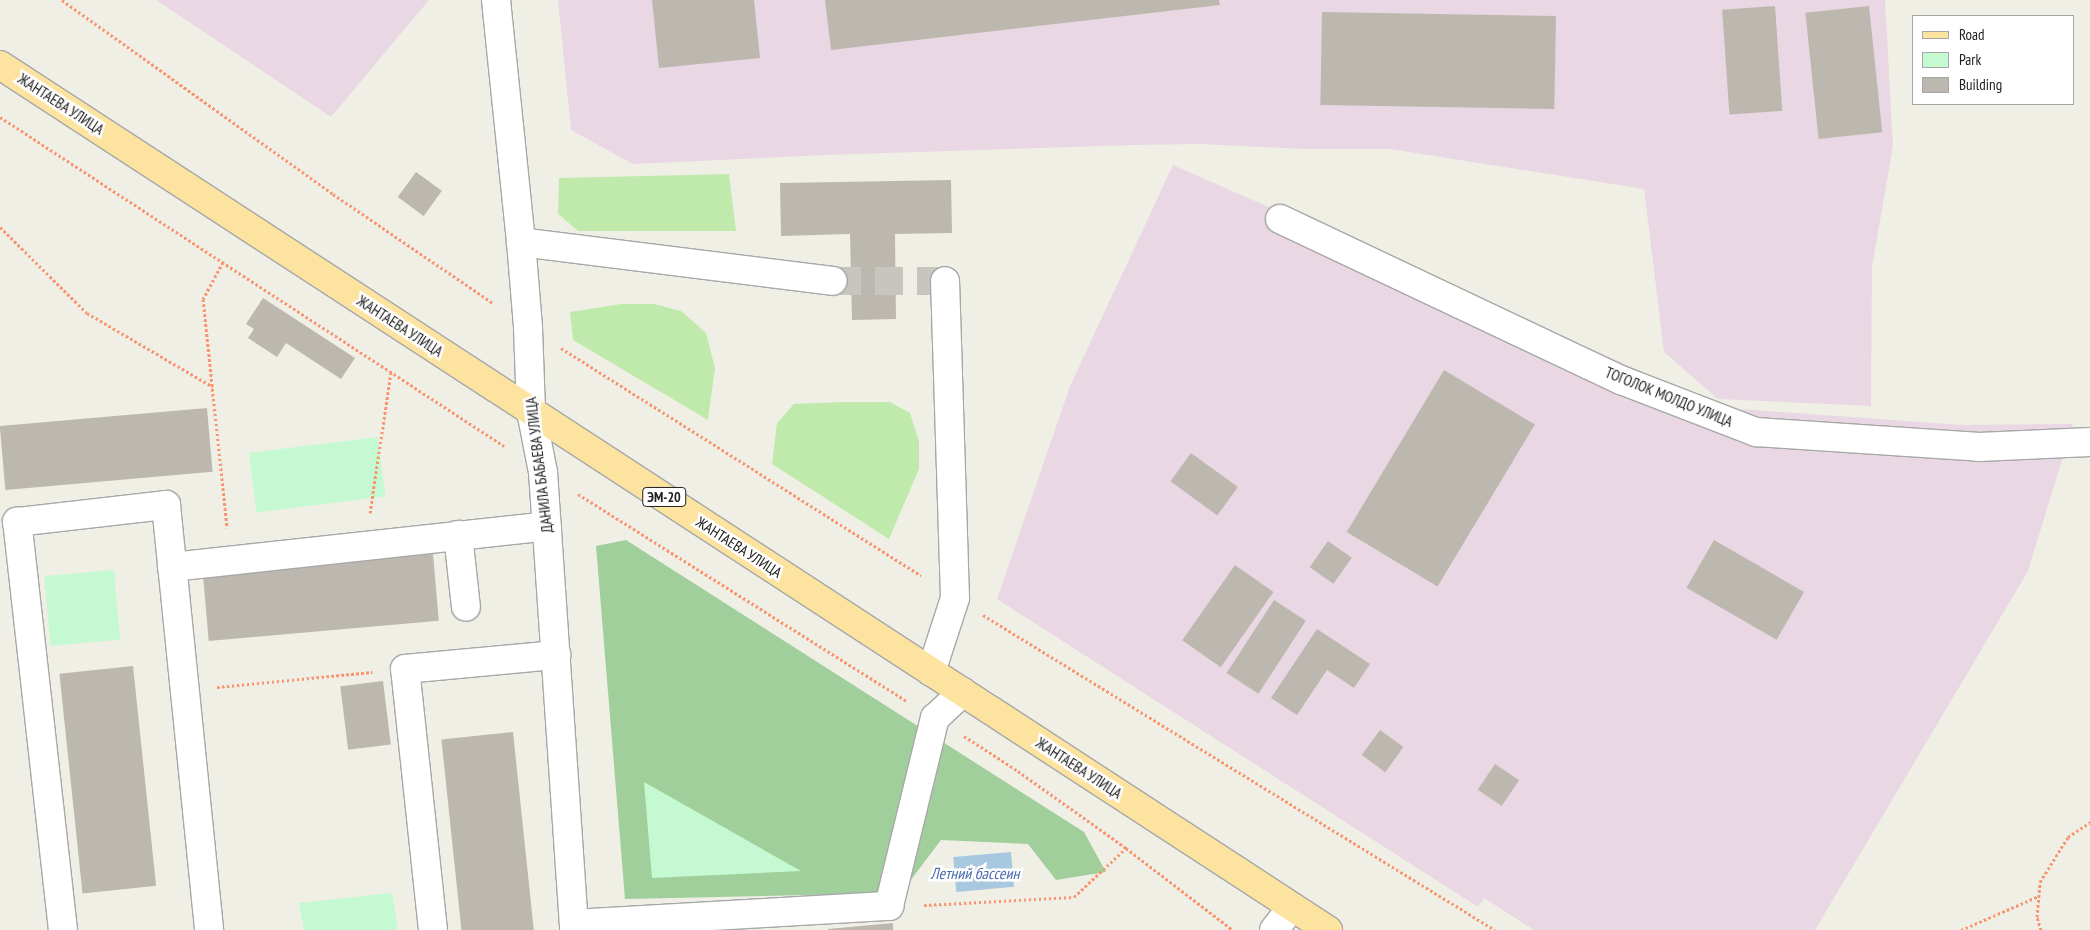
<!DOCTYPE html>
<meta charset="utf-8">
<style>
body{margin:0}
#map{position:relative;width:2090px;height:930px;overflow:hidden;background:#f0efe6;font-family:"PT Sans Narrow",sans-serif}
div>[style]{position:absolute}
.industrial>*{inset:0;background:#e9d8e3}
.grass>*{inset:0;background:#c0eaac}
.forest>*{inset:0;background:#a1cf9b}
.park>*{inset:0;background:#c4f9d1;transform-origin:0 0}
.water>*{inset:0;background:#a7c8de;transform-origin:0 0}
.building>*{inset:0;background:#bdb8af;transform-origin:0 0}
.minor-tunnel>*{height:28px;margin-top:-14px;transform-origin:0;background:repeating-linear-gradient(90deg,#c6c6be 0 28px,transparent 0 42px)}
.path>*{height:3px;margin-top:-1.5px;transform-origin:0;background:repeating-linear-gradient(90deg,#fa946e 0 2.5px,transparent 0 5px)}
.roads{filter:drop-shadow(1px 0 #a7a7a7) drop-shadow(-1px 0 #a7a7a7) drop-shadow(0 1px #a7a7a7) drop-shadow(0 -1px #a7a7a7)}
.minor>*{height:28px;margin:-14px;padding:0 14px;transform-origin:14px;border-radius:14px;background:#fff}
.major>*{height:28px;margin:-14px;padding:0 14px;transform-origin:14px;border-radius:14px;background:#fce4a0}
span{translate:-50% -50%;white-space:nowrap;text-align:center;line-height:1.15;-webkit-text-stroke:5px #fff;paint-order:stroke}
.shield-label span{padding:1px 4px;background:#fff;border:1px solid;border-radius:4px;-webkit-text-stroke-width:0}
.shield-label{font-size:14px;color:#202020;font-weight:700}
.street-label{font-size:15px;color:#202020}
.water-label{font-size:16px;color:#4b6cb0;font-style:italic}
.legend{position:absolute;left:1912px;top:15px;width:162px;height:90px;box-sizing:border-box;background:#fff;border:1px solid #a6a6a6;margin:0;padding:6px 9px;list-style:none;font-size:15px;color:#202020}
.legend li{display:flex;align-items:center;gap:10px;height:25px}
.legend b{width:25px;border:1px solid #a6a6a6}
</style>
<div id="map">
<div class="industrial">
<div style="clip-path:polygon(156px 0,429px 0,331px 117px)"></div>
<div style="clip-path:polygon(558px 0,1885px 0,1893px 146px,1872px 267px,1871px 406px,1718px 399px,1664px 352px,1644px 189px,1390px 149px,1304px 149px,1201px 144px,1135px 145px,826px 155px,633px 164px,571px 130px)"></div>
<div style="clip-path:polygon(1173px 165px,1725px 408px,1963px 425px,2073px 424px,2028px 571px,1815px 930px,1534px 930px,1484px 898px,1478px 907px,997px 599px,1070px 386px)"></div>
</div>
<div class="grass">
<div style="clip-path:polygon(729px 174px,736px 231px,578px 231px,558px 214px,559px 178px)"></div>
<div style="clip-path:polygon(621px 304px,654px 304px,681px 311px,706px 333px,715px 368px,708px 420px,573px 340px,570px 312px)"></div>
<div style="clip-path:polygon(841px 402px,890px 402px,910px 413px,919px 441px,919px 469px,889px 539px,772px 464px,777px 423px,794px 404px)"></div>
</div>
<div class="forest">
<div style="clip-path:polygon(626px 540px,1084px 832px,1106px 872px,1056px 880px,1028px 844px,941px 840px,901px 893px,625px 899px,596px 546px)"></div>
</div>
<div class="park">
<div style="left:378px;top:437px;width:60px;height:130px;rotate:83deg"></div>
<div style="left:114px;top:570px;width:70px;height:70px;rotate:85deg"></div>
<div style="clip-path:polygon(644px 782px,801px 871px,652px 878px)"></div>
<div style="clip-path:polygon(392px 893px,398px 930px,304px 930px,299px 903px)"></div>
</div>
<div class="water">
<div style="left:1011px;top:852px;width:35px;height:58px;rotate:85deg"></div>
</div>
<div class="building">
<div style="clip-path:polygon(652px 0,754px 0,760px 58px,659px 68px)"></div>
<div style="clip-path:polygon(825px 0,1219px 0,1220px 5px,831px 50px)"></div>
<div style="left:1775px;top:6px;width:105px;height:53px;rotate:86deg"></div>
<div style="left:1869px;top:6px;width:127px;height:64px;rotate:84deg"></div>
<div style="left:1322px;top:12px;width:234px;height:93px;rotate:1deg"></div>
<div style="left:416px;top:172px;width:32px;height:31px;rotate:36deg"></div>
<div style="clip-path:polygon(951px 180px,952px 233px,895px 234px,896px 319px,852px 320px,850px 234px,781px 236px,780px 183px)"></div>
<div style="clip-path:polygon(263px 298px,355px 358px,341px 379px,286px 343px,277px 357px,248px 338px,254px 329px,246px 324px)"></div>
<div style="left:1444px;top:370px;width:106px;height:189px;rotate:31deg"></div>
<div style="left:207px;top:408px;width:64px;height:208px;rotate:85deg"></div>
<div style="left:1191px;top:453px;width:58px;height:35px;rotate:36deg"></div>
<div style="left:1714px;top:540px;width:104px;height:55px;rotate:30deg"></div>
<div style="left:1328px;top:541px;width:29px;height:32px;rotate:35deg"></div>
<div style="left:433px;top:554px;width:67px;height:231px;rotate:85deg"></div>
<div style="left:1235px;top:565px;width:47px;height:92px;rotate:35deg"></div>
<div style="left:1274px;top:600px;width:38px;height:87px;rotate:33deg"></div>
<div style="clip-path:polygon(1317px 629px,1370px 664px,1354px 688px,1327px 670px,1297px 715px,1271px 698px)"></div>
<div style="left:133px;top:666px;width:221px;height:74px;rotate:84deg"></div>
<div style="left:383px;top:681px;width:64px;height:43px;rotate:83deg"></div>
<div style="left:1380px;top:730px;width:29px;height:31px;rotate:36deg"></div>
<div style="left:513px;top:732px;width:199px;height:72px;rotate:84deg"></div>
<div style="left:1495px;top:764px;width:29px;height:31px;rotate:34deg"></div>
<div style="clip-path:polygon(893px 923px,893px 930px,828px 930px,828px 929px)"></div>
</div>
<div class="minor-tunnel">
<div style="left:833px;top:281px;width:112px"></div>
</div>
<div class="path">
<div style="left:62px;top:0;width:333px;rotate:35.6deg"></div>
<div style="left:333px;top:194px;width:194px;rotate:34.3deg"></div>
<div style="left:0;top:117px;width:602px;rotate:33.14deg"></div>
<div style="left:0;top:227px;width:122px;rotate:44.7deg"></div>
<div style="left:87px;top:313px;width:146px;rotate:30.4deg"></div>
<div style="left:223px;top:262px;width:42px;rotate:118.4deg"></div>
<div style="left:203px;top:299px;width:230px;rotate:84deg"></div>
<div style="left:561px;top:348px;width:426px;rotate:32.3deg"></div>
<div style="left:578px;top:494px;width:389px;rotate:32.2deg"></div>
<div style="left:370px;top:513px;width:143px;rotate:-81.5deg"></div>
<div style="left:983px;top:615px;width:601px;rotate:31.6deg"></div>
<div style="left:217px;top:687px;width:156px;rotate:-5.5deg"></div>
<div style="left:964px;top:736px;width:64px;rotate:32.9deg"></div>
<div style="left:1018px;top:771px;width:133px;rotate:35.5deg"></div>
<div style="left:1126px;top:848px;width:135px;rotate:37.5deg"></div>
<div style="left:924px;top:905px;width:150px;rotate:-3.1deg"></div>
<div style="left:1074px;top:897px;width:71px;rotate:-43.3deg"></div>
<div style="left:1961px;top:930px;width:85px;rotate:-23.6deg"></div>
<div style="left:2041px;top:930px;width:14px;rotate:-107deg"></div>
<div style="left:2037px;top:917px;width:35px;rotate:-85deg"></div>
<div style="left:2040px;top:882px;width:53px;rotate:-58.1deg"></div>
<div style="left:2068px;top:837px;width:27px;rotate:-34deg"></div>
</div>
<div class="roads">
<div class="minor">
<div style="left:496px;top:0;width:243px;rotate:84.1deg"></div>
<div style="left:521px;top:242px;width:86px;rotate:85.3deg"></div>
<div style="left:528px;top:328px;width:83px;rotate:87.9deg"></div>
<div style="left:531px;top:411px;width:62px;rotate:78.9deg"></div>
<div style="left:543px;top:472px;width:459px;rotate:86.1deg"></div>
<div style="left:1280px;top:219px;width:377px;rotate:25.3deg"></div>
<div style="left:1621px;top:380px;width:145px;rotate:21.1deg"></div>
<div style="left:1756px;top:432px;width:224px;rotate:3.8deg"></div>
<div style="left:1979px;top:447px;width:111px;rotate:-2.6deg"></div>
<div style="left:521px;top:242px;width:314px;rotate:7.1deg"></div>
<div style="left:458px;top:535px;width:72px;rotate:83.7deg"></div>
<div style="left:172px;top:567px;width:377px;rotate:-6.2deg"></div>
<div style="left:931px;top:672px;width:78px;rotate:-72deg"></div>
<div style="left:955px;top:598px;width:317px;rotate:-91.8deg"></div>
<div style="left:574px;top:924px;width:316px;rotate:-3.3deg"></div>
<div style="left:889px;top:906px;width:194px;rotate:-76.3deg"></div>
<div style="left:935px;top:718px;width:38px;rotate:-43deg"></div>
<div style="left:63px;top:930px;width:411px;rotate:-96.4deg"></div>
<div style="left:17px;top:522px;width:150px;rotate:-6.5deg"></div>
<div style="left:166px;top:505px;width:427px;rotate:84.2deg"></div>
<div style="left:433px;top:930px;width:262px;rotate:-96.1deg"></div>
<div style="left:405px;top:669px;width:152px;rotate:-5.3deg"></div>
<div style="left:1274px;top:930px;width:29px;rotate:-52deg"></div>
</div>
<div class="major">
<div style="left:0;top:65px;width:1585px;rotate:33.08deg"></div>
</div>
</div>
<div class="shield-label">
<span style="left:664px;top:497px">ЭМ-20</span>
</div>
<div class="street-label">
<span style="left:61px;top:104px;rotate:33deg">ЖАНТАЕВА УЛИЦА</span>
<span style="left:400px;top:326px;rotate:33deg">ЖАНТАЕВА УЛИЦА</span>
<span style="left:1669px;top:397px;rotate:22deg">ТОГОЛОК МОЛДО УЛИЦА</span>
<span style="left:539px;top:465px;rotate:-97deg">ДАНИЛА БАБАЕВА УЛИЦА</span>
<span style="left:739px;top:547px;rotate:33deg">ЖАНТАЕВА УЛИЦА</span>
<span style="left:1079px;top:768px;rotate:33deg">ЖАНТАЕВА УЛИЦА</span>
</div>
<div class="water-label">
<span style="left:975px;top:873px">Летний бассеин</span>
</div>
<ul class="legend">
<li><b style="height:6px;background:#fce4a0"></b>Road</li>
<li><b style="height:14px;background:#c4f9d1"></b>Park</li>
<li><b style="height:14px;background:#bdb8af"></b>Building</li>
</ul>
</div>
